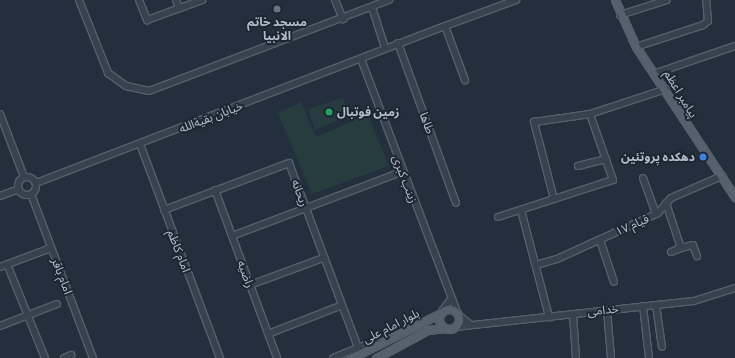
<!DOCTYPE html>
<meta charset="utf-8">
<style>
body{margin:0}
#map{position:relative;width:735px;height:358px;overflow:hidden;background:#242f3e;font-family:Barlow,"Noto Sans Arabic",sans-serif}
div>[style]{position:absolute}
.green>*{inset:0;background:#263c3f}
.roads{filter:drop-shadow(1px 0 #565f6c) drop-shadow(-1px 0 #565f6c) drop-shadow(0 1px #565f6c) drop-shadow(0 -1px #565f6c)}
.minor>*{height:6px;margin:-3px;padding:0 3px;transform-origin:3px;border-radius:3px;background:#38414e}
.minor>.ring{margin:-3px;padding:0;box-sizing:content-box;background:none;border:6px solid #38414e;border-radius:50%}
.major>*{height:7px;margin:-3.5px;padding:0 3.5px;transform-origin:3.5px;border-radius:3.5px;background:#56606e}
.major>.ring{margin:-3.5px;padding:0;box-sizing:content-box;background:none;border:7px solid #56606e;border-radius:50%}
.dots>*{width:11px;height:11px;translate:-50% -50%;box-sizing:border-box;border:2px solid #1d2633;border-radius:50%}
span{translate:-50% -50%;white-space:nowrap;text-align:center;line-height:1.15;-webkit-text-stroke:4px #1d2633;paint-order:stroke}
.poi-label{font-size:12px;color:#b4bcc9;font-weight:700}
.left{translate:0 -50%;text-align:left}
.right{translate:-100% -50%;text-align:right}
.street-label{font-size:12px;color:#b4bcc9}
</style>
<div id="map">
<div class="green">
<div style="clip-path:polygon(343px 98px,350px 115px,315px 130px,308px 109px)"></div>
<div style="clip-path:polygon(301px 102px,316px 137px,368px 115px,389px 166px,312px 194px,278px 113px)"></div>
</div>
<div class="roads">
<div class="minor">
<div style="left:79px;top:0;width:79px;rotate:68.3deg"></div>
<div style="left:108px;top:73px;width:22px;rotate:36deg"></div>
<div style="left:126px;top:86px;width:24px;rotate:12deg"></div>
<div style="left:149px;top:91px;width:257px;rotate:-20.8deg"></div>
<div style="left:139px;top:0;width:22px;rotate:68deg"></div>
<div style="left:147px;top:20px;width:59px;rotate:-20deg"></div>
<div style="left:176px;top:0;width:9px;rotate:69deg"></div>
<div style="left:335px;top:0;width:21px;rotate:67deg"></div>
<div style="left:372px;top:7px;width:43px;rotate:72.4deg"></div>
<div style="left:620px;top:15px;width:49px;rotate:-17.7deg"></div>
<div style="left:445px;top:26px;width:76px;rotate:-20.1deg"></div>
<div style="left:398px;top:43px;width:170px;rotate:70.1deg"></div>
<div style="left:636px;top:47px;width:71px;rotate:-18.2deg"></div>
<div style="left:703px;top:25px;width:6px;rotate:-39deg"></div>
<div style="left:708px;top:21px;width:21px;rotate:-95deg"></div>
<div style="left:361px;top:59px;width:271px;rotate:69.2deg"></div>
<div style="left:656px;top:73px;width:83px;rotate:-18.9deg"></div>
<div style="left:0;top:114px;width:67px;rotate:69.1deg"></div>
<div style="left:140px;top:144px;width:228px;rotate:69.5deg"></div>
<div style="left:578px;top:166px;width:29px;rotate:-14deg"></div>
<div class="ring" style="left:18px;top:177px;width:12px;height:12px"></div>
<div style="left:643px;top:178px;width:38px;rotate:70deg"></div>
<div style="left:36px;top:183px;width:438px;rotate:-21deg"></div>
<div style="left:445px;top:26px;width:58px;rotate:69.7deg"></div>
<div style="left:215px;top:190px;width:179px;rotate:69.7deg"></div>
<div style="left:31px;top:194px;width:175px;rotate:69.3deg"></div>
<div style="left:0;top:196px;width:20px;rotate:-20deg"></div>
<div style="left:554px;top:199px;width:62px;rotate:-17.9deg"></div>
<div style="left:613px;top:180px;width:70px;rotate:-109.2deg"></div>
<div style="left:666px;top:203px;width:47px;rotate:71.6deg"></div>
<div style="left:681px;top:248px;width:12px;rotate:-14deg"></div>
<div style="left:693px;top:245px;width:12px;rotate:70deg"></div>
<div style="left:164px;top:210px;width:134px;rotate:-20.6deg"></div>
<div style="left:289px;top:163px;width:197px;rotate:69.5deg"></div>
<div style="left:521px;top:210px;width:111px;rotate:75.3deg"></div>
<div style="left:498px;top:217px;width:59px;rotate:-17.8deg"></div>
<div style="left:554px;top:199px;width:80px;rotate:-104.6deg"></div>
<div style="left:534px;top:122px;width:57px;rotate:-8.1deg"></div>
<div style="left:590px;top:114px;width:80px;rotate:-18.2deg"></div>
<div style="left:232px;top:236px;width:181px;rotate:-20.7deg"></div>
<div style="left:600px;top:240px;width:44px;rotate:71.6deg"></div>
<div style="left:671px;top:252px;width:11px;rotate:-22deg"></div>
<div style="left:7px;top:264px;width:101px;rotate:68deg"></div>
<div style="left:536px;top:265px;width:22px;rotate:-16deg"></div>
<div style="left:557px;top:259px;width:111px;rotate:-24.5deg"></div>
<div style="left:658px;top:213px;width:20px;rotate:-49deg"></div>
<div style="left:671px;top:198px;width:56px;rotate:-23.3deg"></div>
<div style="left:0;top:267px;width:54px;rotate:-20.4deg"></div>
<div style="left:250px;top:285px;width:78px;rotate:-20.3deg"></div>
<div style="left:656px;top:305px;width:42px;rotate:81.9deg"></div>
<div style="left:643px;top:306px;width:52px;rotate:83.4deg"></div>
<div style="left:607px;top:310px;width:48px;rotate:85.2deg"></div>
<div style="left:442px;top:311px;width:15px;rotate:-53deg"></div>
<div style="left:573px;top:314px;width:44px;rotate:86.1deg"></div>
<div style="left:458px;top:315px;width:15px;rotate:37deg"></div>
<div style="left:0;top:326px;width:61px;rotate:-21.1deg"></div>
<div style="left:455px;top:327px;width:240px;rotate:-6.2deg"></div>
<div style="left:694px;top:301px;width:43px;rotate:-17.6deg"></div>
<div style="left:268px;top:334px;width:77px;rotate:-21.3deg"></div>
<div style="left:64px;top:358px;width:8px;rotate:-23deg"></div>
<div style="left:333px;top:358px;width:38px;rotate:-22deg"></div>
<div style="left:368px;top:344px;width:13px;rotate:-4deg"></div>
</div>
<div class="major">
<div style="left:615px;top:0;width:51px;rotate:65.9deg"></div>
<div style="left:636px;top:47px;width:180px;rotate:56.6deg"></div>
<div class="ring" style="left:439px;top:309px;width:13px;height:13px"></div>
<div style="left:351px;top:358px;width:101px;rotate:-26.6deg"></div>
<div style="left:376px;top:358px;width:59px;rotate:-28.3deg"></div>
<div style="left:428px;top:330px;width:17px;rotate:-7deg"></div>
</div>
</div>
<div class="dots">
<div style="left:277px;top:9px;background:#6b7280"></div>
<div style="left:329px;top:112px;background:#2e9e5b"></div>
<div style="left:703px;top:157px;background:#3f7fe0"></div>
</div>
<div class="poi-label">
<span style="left:277px;top:29px">مسجد خاتم<br>الانبیا</span>
<span class="left" style="left:337px;top:112px">زمین فوتبال</span>
<span class="right" style="left:695px;top:157px">دهکده پروتئین</span>
</div>
<div class="street-label">
<span style="left:681px;top:94px;rotate:59deg">پیامبر اعظم</span>
<span style="left:211px;top:117px;rotate:-21deg">خیابان بقیةالله</span>
<span style="left:427px;top:123px;rotate:70deg">طاها</span>
<span style="left:405px;top:179px;rotate:69deg">زینب کبری</span>
<span style="left:300px;top:193px;rotate:70deg">ریحانه</span>
<span style="left:632px;top:225px;rotate:-24deg">قیام ۱۷</span>
<span style="left:179px;top:251px;rotate:69deg">امام کاظم</span>
<span style="left:246px;top:274px;rotate:70deg">راضیه</span>
<span style="left:62px;top:276px;rotate:69deg">امام باقر</span>
<span style="left:603px;top:310px;rotate:-6deg">خدامی</span>
<span style="left:391px;top:326px;rotate:-27deg">بلوار امام علی</span>
</div>
</div>
